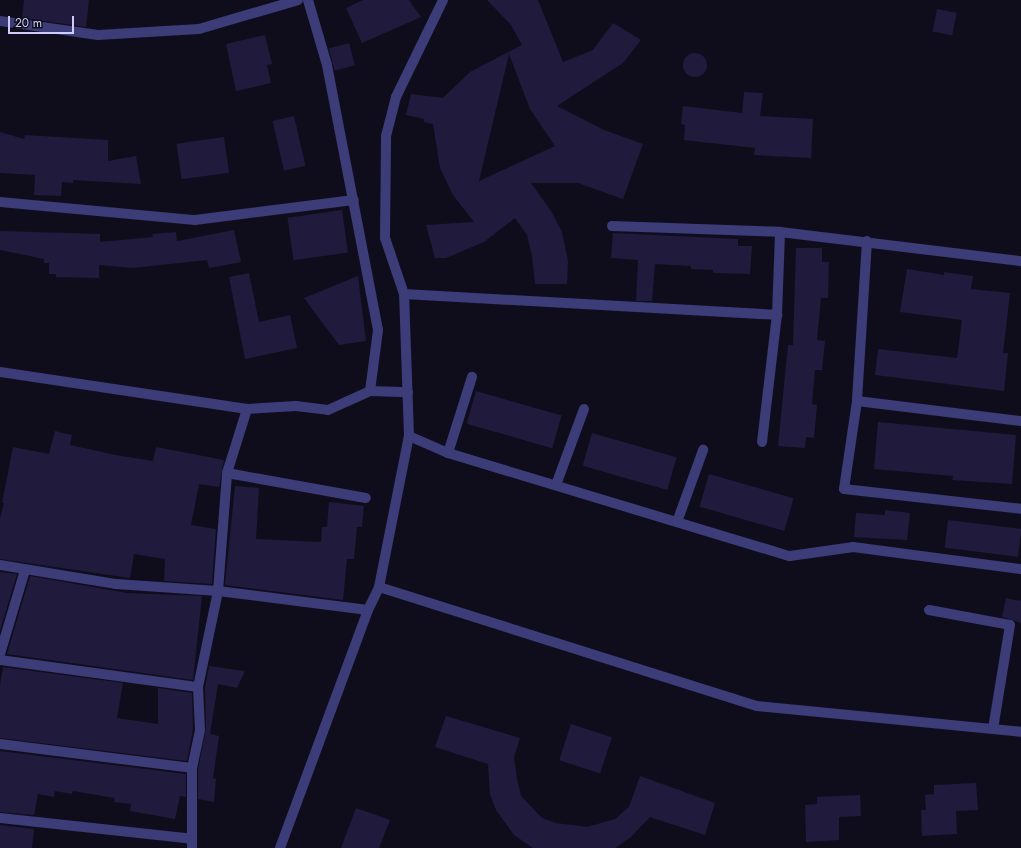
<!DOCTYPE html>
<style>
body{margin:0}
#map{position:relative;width:1021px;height:848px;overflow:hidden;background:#0f0d1c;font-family:Jost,sans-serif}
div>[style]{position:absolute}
.building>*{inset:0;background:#201a3c;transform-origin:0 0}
.round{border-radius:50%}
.minor>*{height:10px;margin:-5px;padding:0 5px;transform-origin:5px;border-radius:5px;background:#3b3c78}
span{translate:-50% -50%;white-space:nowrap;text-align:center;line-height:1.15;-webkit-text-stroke:4px #0f0d1c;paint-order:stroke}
.scale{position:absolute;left:8px;top:16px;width:66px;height:18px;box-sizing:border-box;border:2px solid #cfccfb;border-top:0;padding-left:5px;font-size:12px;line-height:14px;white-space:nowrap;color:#cfccfb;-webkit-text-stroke:3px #0f0d1c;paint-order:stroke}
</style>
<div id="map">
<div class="building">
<div style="clip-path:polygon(24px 0,89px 0,86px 27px,22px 18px)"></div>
<div style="clip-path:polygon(363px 0,409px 0,421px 17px,362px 43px,346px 8px)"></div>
<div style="clip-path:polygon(evenodd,487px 0,538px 0,563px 62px,593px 50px,613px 23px,641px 40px,623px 63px,557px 106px,604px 130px,643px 144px,623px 199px,578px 183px,531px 183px,551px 211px,562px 232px,568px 261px,567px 284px,535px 284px,532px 256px,527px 235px,515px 218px,484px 242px,446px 258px,435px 258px,426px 225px,474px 222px,453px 195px,440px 168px,433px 124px,424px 122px,424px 119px,406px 115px,411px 94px,443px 98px,470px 72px,522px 45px,511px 25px,487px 0,509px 54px,530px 109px,555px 146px,479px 181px,509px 54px)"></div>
<div style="left:937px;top:9px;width:20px;height:23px;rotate:11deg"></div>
<div style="clip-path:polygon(265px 35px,272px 64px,267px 65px,271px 83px,236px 91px,226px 44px)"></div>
<div style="left:349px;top:43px;width:23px;height:21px;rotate:75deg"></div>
<div class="round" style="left:683px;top:53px;width:24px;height:24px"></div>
<div style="clip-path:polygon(744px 92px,763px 93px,760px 116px,813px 119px,811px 158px,754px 155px,755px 148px,684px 140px,685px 125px,681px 124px,683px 106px,742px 113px)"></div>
<div style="left:294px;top:116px;width:51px;height:22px;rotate:77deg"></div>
<div style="clip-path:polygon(0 132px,24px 139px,25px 135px,108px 140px,108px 161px,136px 156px,141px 184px,73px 180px,73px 183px,62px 182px,61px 196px,34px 195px,35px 175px,0 173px)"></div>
<div style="left:224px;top:137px;width:36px;height:48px;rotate:82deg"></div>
<div style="left:342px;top:210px;width:43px;height:55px;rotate:82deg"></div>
<div style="clip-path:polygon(234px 230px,241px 262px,209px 268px,207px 260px,132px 268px,99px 265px,99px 278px,56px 277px,56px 274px,49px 274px,49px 263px,44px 263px,44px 259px,0 250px,0 231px,100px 234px,100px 242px,153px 237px,152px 234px,176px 232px,177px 241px)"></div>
<div style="clip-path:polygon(613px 233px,738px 239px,738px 246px,752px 246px,750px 274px,713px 273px,713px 270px,691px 269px,691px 266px,655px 264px,652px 301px,636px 301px,638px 260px,611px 258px)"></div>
<div style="clip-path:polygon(796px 248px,822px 248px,822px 262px,829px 262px,828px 298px,821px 298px,817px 340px,825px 341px,822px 370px,815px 370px,812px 404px,817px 405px,814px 438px,806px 437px,805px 448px,778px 446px,788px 345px,793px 345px)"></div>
<div style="clip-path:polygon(907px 269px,944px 275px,944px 272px,973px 276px,971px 289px,1010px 293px,1003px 353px,1008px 353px,1004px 391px,875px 375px,878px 349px,957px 358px,962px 320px,900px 312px)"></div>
<div style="clip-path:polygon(249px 273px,259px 322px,290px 315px,297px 348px,245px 359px,229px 277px)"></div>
<div style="clip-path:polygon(358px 276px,366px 341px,339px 345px,304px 298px)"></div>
<div style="left:476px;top:391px;width:89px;height:34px;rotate:16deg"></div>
<div style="clip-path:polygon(878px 422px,1016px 435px,1012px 484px,952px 480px,953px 476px,874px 469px)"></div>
<div style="clip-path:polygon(55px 431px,72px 435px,70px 445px,116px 455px,153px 461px,156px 447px,224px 460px,219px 487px,199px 484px,191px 525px,216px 529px,212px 584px,164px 581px,165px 559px,134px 554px,130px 578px,0 559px,0 518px,4px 503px,2px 503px,13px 447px,49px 454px)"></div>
<div style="left:592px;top:433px;width:88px;height:34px;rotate:16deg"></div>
<div style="left:709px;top:474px;width:88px;height:34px;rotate:16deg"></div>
<div style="clip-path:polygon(235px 486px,259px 488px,256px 539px,321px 542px,322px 527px,327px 527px,329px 502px,364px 506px,362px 527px,357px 527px,354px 559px,347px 559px,343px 600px,225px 585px)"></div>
<div style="clip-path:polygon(885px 510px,910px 513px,907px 540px,854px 537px,856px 513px,885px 515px)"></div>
<div style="left:948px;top:520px;width:74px;height:28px;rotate:7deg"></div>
<div style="clip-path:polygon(0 572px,17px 574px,0 631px)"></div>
<div style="clip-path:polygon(30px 576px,127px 593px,202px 596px,193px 680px,7px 654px)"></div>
<div style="clip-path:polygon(1006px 598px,1021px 601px,1021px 623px,1002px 617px)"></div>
<div style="clip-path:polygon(209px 666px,245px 671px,237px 688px,218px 684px,210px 734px,219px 736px,213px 778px,216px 779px,214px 802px,198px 799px,198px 769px,206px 730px,205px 688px)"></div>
<div style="clip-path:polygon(3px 667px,123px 683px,117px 718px,158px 724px,158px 688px,192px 693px,193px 729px,187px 761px,0 738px,0 685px)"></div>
<div style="clip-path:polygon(446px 716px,520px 738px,514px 757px,517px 779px,521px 796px,542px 818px,556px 823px,587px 827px,615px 819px,629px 807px,640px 776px,715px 803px,705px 835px,650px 817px,631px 837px,615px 848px,533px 848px,514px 835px,496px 810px,490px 794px,488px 764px,435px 747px)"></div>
<div style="left:571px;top:724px;width:43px;height:38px;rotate:18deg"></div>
<div style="clip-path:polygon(0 751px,186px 774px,186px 797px,180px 796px,175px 819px,130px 811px,131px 804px,114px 802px,115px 798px,73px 791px,72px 794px,55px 791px,54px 797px,38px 794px,34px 815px,0 812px)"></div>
<div style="clip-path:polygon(976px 783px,978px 810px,956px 811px,957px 834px,922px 836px,921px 810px,926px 810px,925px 795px,934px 794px,934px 785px)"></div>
<div style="clip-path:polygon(860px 795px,861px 816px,839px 817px,839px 840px,806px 842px,805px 805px,817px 804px,817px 797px)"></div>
<div style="clip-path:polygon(356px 808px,390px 820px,379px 848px,341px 848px)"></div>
<div style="clip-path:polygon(0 825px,34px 829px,32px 848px,0 848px)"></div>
</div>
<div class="minor">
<div style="left:0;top:21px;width:99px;rotate:8.1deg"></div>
<div style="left:98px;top:35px;width:101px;rotate:-3.4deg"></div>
<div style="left:199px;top:29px;width:103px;rotate:-16.3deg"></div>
<div style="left:0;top:202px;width:196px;rotate:5.3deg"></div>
<div style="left:195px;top:220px;width:160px;rotate:-7.2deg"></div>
<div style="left:612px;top:226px;width:168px;rotate:2deg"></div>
<div style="left:780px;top:232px;width:243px;rotate:6.9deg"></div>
<div style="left:867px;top:241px;width:160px;rotate:93.6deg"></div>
<div style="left:857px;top:401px;width:89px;rotate:98.4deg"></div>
<div style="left:844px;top:489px;width:178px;rotate:6.4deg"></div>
<div style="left:404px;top:294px;width:374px;rotate:3.2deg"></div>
<div style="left:0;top:372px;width:250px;rotate:8.5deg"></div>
<div style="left:247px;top:409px;width:49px;rotate:-3.5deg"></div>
<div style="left:296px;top:406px;width:32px;rotate:7deg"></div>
<div style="left:328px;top:410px;width:46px;rotate:-24.3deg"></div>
<div style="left:370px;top:391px;width:62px;rotate:-82.5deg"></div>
<div style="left:378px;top:330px;width:270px;rotate:-100.9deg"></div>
<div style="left:327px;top:65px;width:68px;rotate:-106.3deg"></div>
<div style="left:370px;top:391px;width:38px;rotate:2deg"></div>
<div style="left:857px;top:401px;width:165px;rotate:7deg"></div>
<div style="left:409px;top:436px;width:43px;rotate:23.6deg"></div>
<div style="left:448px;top:453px;width:357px;rotate:16.8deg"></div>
<div style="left:790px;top:556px;width:64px;rotate:-8.1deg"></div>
<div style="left:853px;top:547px;width:169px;rotate:7.5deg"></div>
<div style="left:762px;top:442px;width:128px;rotate:-83.3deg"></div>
<div style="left:777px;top:315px;width:83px;rotate:-87.9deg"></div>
<div style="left:448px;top:453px;width:80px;rotate:-72.5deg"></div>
<div style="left:227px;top:473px;width:141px;rotate:10.2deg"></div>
<div style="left:556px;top:485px;width:81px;rotate:-69.8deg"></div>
<div style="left:677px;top:522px;width:77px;rotate:-70.1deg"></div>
<div style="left:0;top:565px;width:118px;rotate:9.3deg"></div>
<div style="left:116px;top:584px;width:102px;rotate:3.9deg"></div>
<div style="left:218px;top:591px;width:151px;rotate:7.2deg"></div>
<div style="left:379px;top:587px;width:396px;rotate:17.5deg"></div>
<div style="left:757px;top:706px;width:265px;rotate:5.6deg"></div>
<div style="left:929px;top:610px;width:82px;rotate:10.5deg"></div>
<div style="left:1010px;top:625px;width:105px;rotate:99.3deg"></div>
<div style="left:0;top:654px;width:88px;rotate:-73.4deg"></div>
<div style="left:0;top:660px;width:200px;rotate:7.8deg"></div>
<div style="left:0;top:744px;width:193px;rotate:7.1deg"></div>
<div style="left:0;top:818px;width:193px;rotate:6.2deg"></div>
<div style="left:192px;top:848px;width:80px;rotate:-90deg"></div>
<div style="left:192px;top:768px;width:39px;rotate:-78deg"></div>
<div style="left:200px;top:730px;width:43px;rotate:-92.7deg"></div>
<div style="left:198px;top:687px;width:98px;rotate:-78.2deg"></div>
<div style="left:218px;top:591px;width:118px;rotate:-85.6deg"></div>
<div style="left:227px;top:473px;width:67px;rotate:-72.6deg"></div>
<div style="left:280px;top:848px;width:254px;rotate:-69.7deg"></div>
<div style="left:368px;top:610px;width:25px;rotate:-64deg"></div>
<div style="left:379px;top:587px;width:154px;rotate:-78.8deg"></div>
<div style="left:409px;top:436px;width:142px;rotate:-92deg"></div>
<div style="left:404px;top:294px;width:59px;rotate:-108.7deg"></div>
<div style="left:385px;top:238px;width:102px;rotate:-89.4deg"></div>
<div style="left:386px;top:136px;width:40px;rotate:-75.6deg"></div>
<div style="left:396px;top:97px;width:108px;rotate:-64.1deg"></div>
</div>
<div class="scale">20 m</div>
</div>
